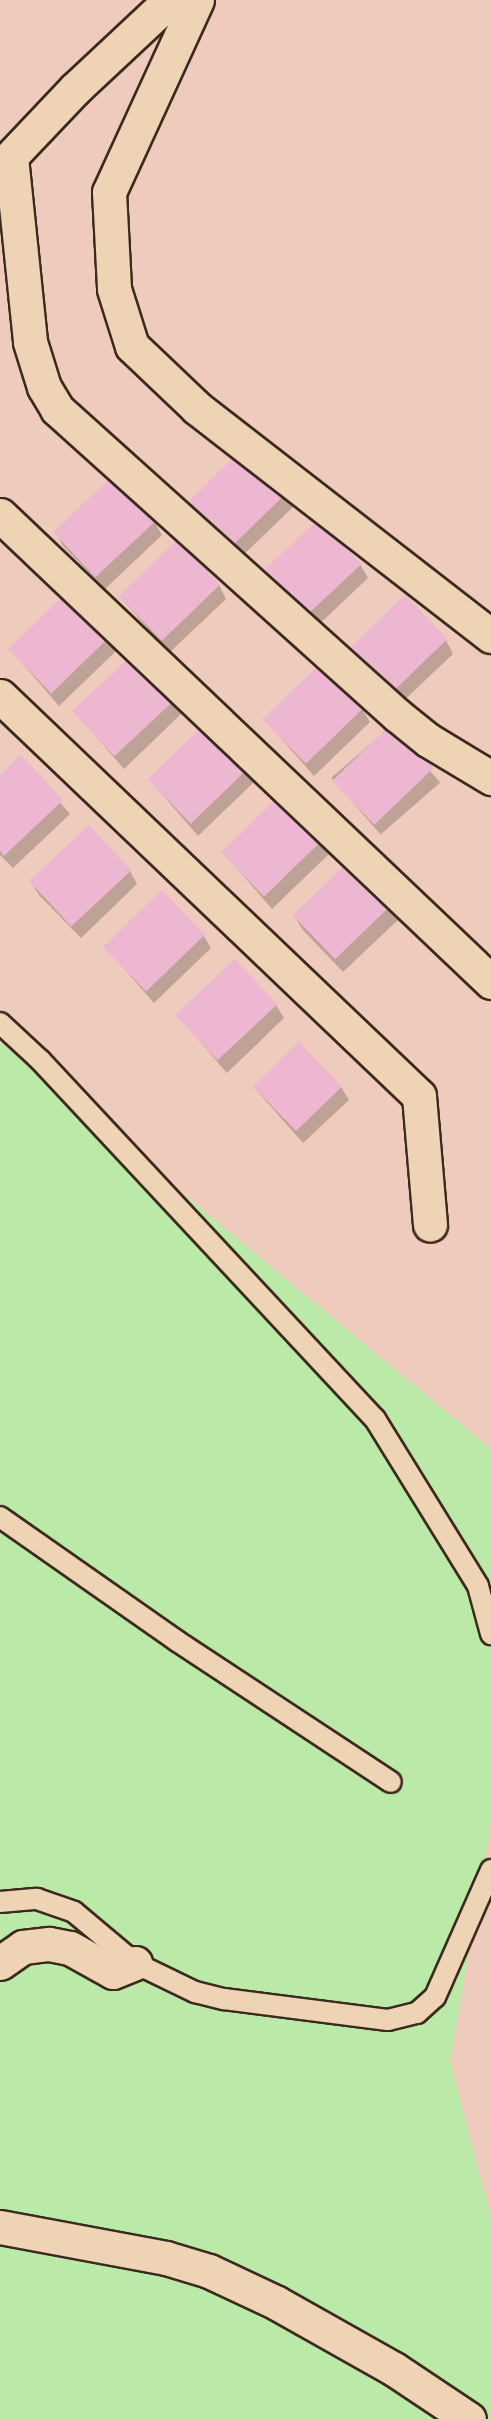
<!DOCTYPE html>
<style>
body{margin:0}
#map{position:relative;width:491px;height:2419px;overflow:hidden;background:#eecbbd;font-family:"Balsamiq Sans",sans-serif}
div>[style]{position:absolute}
.green>*{inset:0;background:#bbe9a8}
.shadow>*{inset:0;background:#0003;transform-origin:0 0}
.building>*{inset:0;background:#edb7d1;transform-origin:0 0}
.roads{filter:drop-shadow(2px 0 #3b2a1e) drop-shadow(-2px 0 #3b2a1e) drop-shadow(0 2px #3b2a1e) drop-shadow(0 -2px #3b2a1e)}
.lane>*{height:20px;margin:-10px;padding:0 10px;transform-origin:10px;border-radius:10px;background:#eed3b5}
.street>*{height:33px;margin:-16.5px;padding:0 16.5px;transform-origin:16.5px;border-radius:16.5px;background:#eed3b5}
span{translate:-50% -50%;white-space:nowrap;text-align:center;line-height:1.15;-webkit-text-stroke:4.5px #eed3b5;paint-order:stroke}
</style>
<div id="map">
<div class="green">
<div style="clip-path:polygon(0 1042px,491px 1449px,491px 1822px,450px 2061px,491px 2218px,491px 2419px,0 2419px)"></div>
</div>
<div class="shadow">
<div style="clip-path:polygon(285px 494px,293px 507px,236px 562px,195px 518px)"></div>
<div style="clip-path:polygon(154px 521px,162px 535px,105px 589px,63px 546px,56px 533px)"></div>
<div style="clip-path:polygon(360px 564px,368px 578px,311px 632px,270px 589px)"></div>
<div style="clip-path:polygon(219px 585px,226px 599px,169px 653px,120px 597px)"></div>
<div style="clip-path:polygon(109px 638px,116px 651px,59px 706px,10px 649px)"></div>
<div style="clip-path:polygon(446px 640px,453px 654px,396px 708px,355px 665px)"></div>
<div style="clip-path:polygon(173px 701px,181px 714px,124px 769px,75px 712px)"></div>
<div style="clip-path:polygon(362px 709px,370px 722px,314px 776px,265px 720px)"></div>
<div style="left:391px;top:726px;width:75px;height:79px;rotate:49deg"></div>
<div style="clip-path:polygon(21px 757px,70px 814px,13px 868px,0 855px,0 777px)"></div>
<div style="clip-path:polygon(247px 768px,255px 781px,198px 836px,149px 779px)"></div>
<div style="clip-path:polygon(322px 841px,329px 854px,272px 909px,223px 852px)"></div>
<div style="clip-path:polygon(130px 871px,137px 884px,81px 938px,39px 895px,31px 882px)"></div>
<div style="clip-path:polygon(392px 904px,400px 918px,343px 972px,302px 929px,294px 915px)"></div>
<div style="clip-path:polygon(203px 935px,211px 948px,154px 1003px,105px 947px)"></div>
<div style="clip-path:polygon(276px 1005px,284px 1018px,227px 1073px,178px 1016px)"></div>
<div style="clip-path:polygon(253px 1086px,341px 1087px,349px 1100px,303px 1143px)"></div>
</div>
<div class="building">
<div style="left:243px;top:449px;width:62px;height:80px;rotate:46deg"></div>
<div style="left:113px;top:476px;width:62px;height:82px;rotate:47deg"></div>
<div style="left:319px;top:519px;width:62px;height:81px;rotate:47deg"></div>
<div style="left:177px;top:540px;width:62px;height:81px;rotate:46deg"></div>
<div style="left:67px;top:592px;width:62px;height:82px;rotate:46deg"></div>
<div style="left:405px;top:595px;width:61px;height:81px;rotate:46deg"></div>
<div style="left:132px;top:655px;width:62px;height:82px;rotate:47deg"></div>
<div style="left:321px;top:663px;width:62px;height:81px;rotate:46deg"></div>
<div style="left:206px;top:723px;width:62px;height:81px;rotate:46deg"></div>
<div style="left:391px;top:724px;width:61px;height:82px;rotate:46deg"></div>
<div style="clip-path:polygon(21px 755px,63px 800px,4px 856px,0 851px,0 775px)"></div>
<div style="left:280px;top:795px;width:62px;height:82px;rotate:46deg"></div>
<div style="left:89px;top:825px;width:62px;height:82px;rotate:47deg"></div>
<div style="left:351px;top:859px;width:61px;height:81px;rotate:46deg"></div>
<div style="left:162px;top:890px;width:62px;height:82px;rotate:46deg"></div>
<div style="left:235px;top:959px;width:62px;height:82px;rotate:47deg"></div>
<div style="left:299px;top:1042px;width:62px;height:64px;rotate:46deg"></div>
</div>
<div class="roads">
<div class="lane">
<div style="left:0;top:1023px;width:54px;rotate:42.8deg"></div>
<div style="left:40px;top:1060px;width:491px;rotate:47deg"></div>
<div style="left:375px;top:1419px;width:196px;rotate:58.3deg"></div>
<div style="left:478px;top:1586px;width:50px;rotate:74.8deg"></div>
<div style="left:0;top:1517px;width:216px;rotate:35deg"></div>
<div style="left:177px;top:1641px;width:256px;rotate:33.4deg"></div>
<div style="left:0;top:1902px;width:37px;rotate:-5deg"></div>
<div style="left:37px;top:1899px;width:39px;rotate:19deg"></div>
<div style="left:74px;top:1912px;width:80px;rotate:39.9deg"></div>
<div style="left:135px;top:1963px;width:67px;rotate:25.8deg"></div>
<div style="left:195px;top:1992px;width:30px;rotate:14deg"></div>
<div style="left:224px;top:1999px;width:165px;rotate:7.3deg"></div>
<div style="left:388px;top:2020px;width:30px;rotate:-14deg"></div>
<div style="left:417px;top:2013px;width:24px;rotate:-42deg"></div>
<div style="left:435px;top:1997px;width:139px;rotate:-66.2deg"></div>
</div>
<div class="street">
<div style="left:197px;top:0;width:211px;rotate:114.6deg"></div>
<div style="left:109px;top:192px;width:97px;rotate:87deg"></div>
<div style="left:114px;top:289px;width:60px;rotate:72.5deg"></div>
<div style="left:132px;top:346px;width:90px;rotate:43.6deg"></div>
<div style="left:197px;top:408px;width:372px;rotate:37.8deg"></div>
<div style="left:11px;top:157px;width:186px;rotate:84.1deg"></div>
<div style="left:30px;top:342px;width:47px;rotate:72.7deg"></div>
<div style="left:44px;top:387px;width:26px;rotate:59deg"></div>
<div style="left:57px;top:409px;width:457px;rotate:42deg"></div>
<div style="left:397px;top:715px;width:40px;rotate:39deg"></div>
<div style="left:428px;top:740px;width:74px;rotate:31.1deg"></div>
<div style="left:0;top:168px;width:110px;rotate:-46.5deg"></div>
<div style="left:76px;top:88px;width:129px;rotate:-43.1deg"></div>
<div style="left:0;top:515px;width:678px;rotate:43.56deg"></div>
<div style="left:0;top:696px;width:579px;rotate:43.67deg"></div>
<div style="left:419px;top:1096px;width:129px;rotate:85.1deg"></div>
<div style="left:0;top:1963px;width:28px;rotate:-35deg"></div>
<div style="left:23px;top:1947px;width:26px;rotate:-7deg"></div>
<div style="left:49px;top:1944px;width:21px;rotate:11deg"></div>
<div style="left:70px;top:1948px;width:49px;rotate:29.2deg"></div>
<div style="left:113px;top:1972px;width:24px;rotate:-22deg"></div>
<div style="left:0;top:2227px;width:169px;rotate:10.6deg"></div>
<div style="left:166px;top:2258px;width:45px;rotate:16.8deg"></div>
<div style="left:209px;top:2271px;width:75px;rotate:25.2deg"></div>
<div style="left:277px;top:2303px;width:134px;rotate:29.4deg"></div>
<div style="left:394px;top:2369px;width:90px;rotate:33.7deg"></div>
</div>
</div>
</div>
